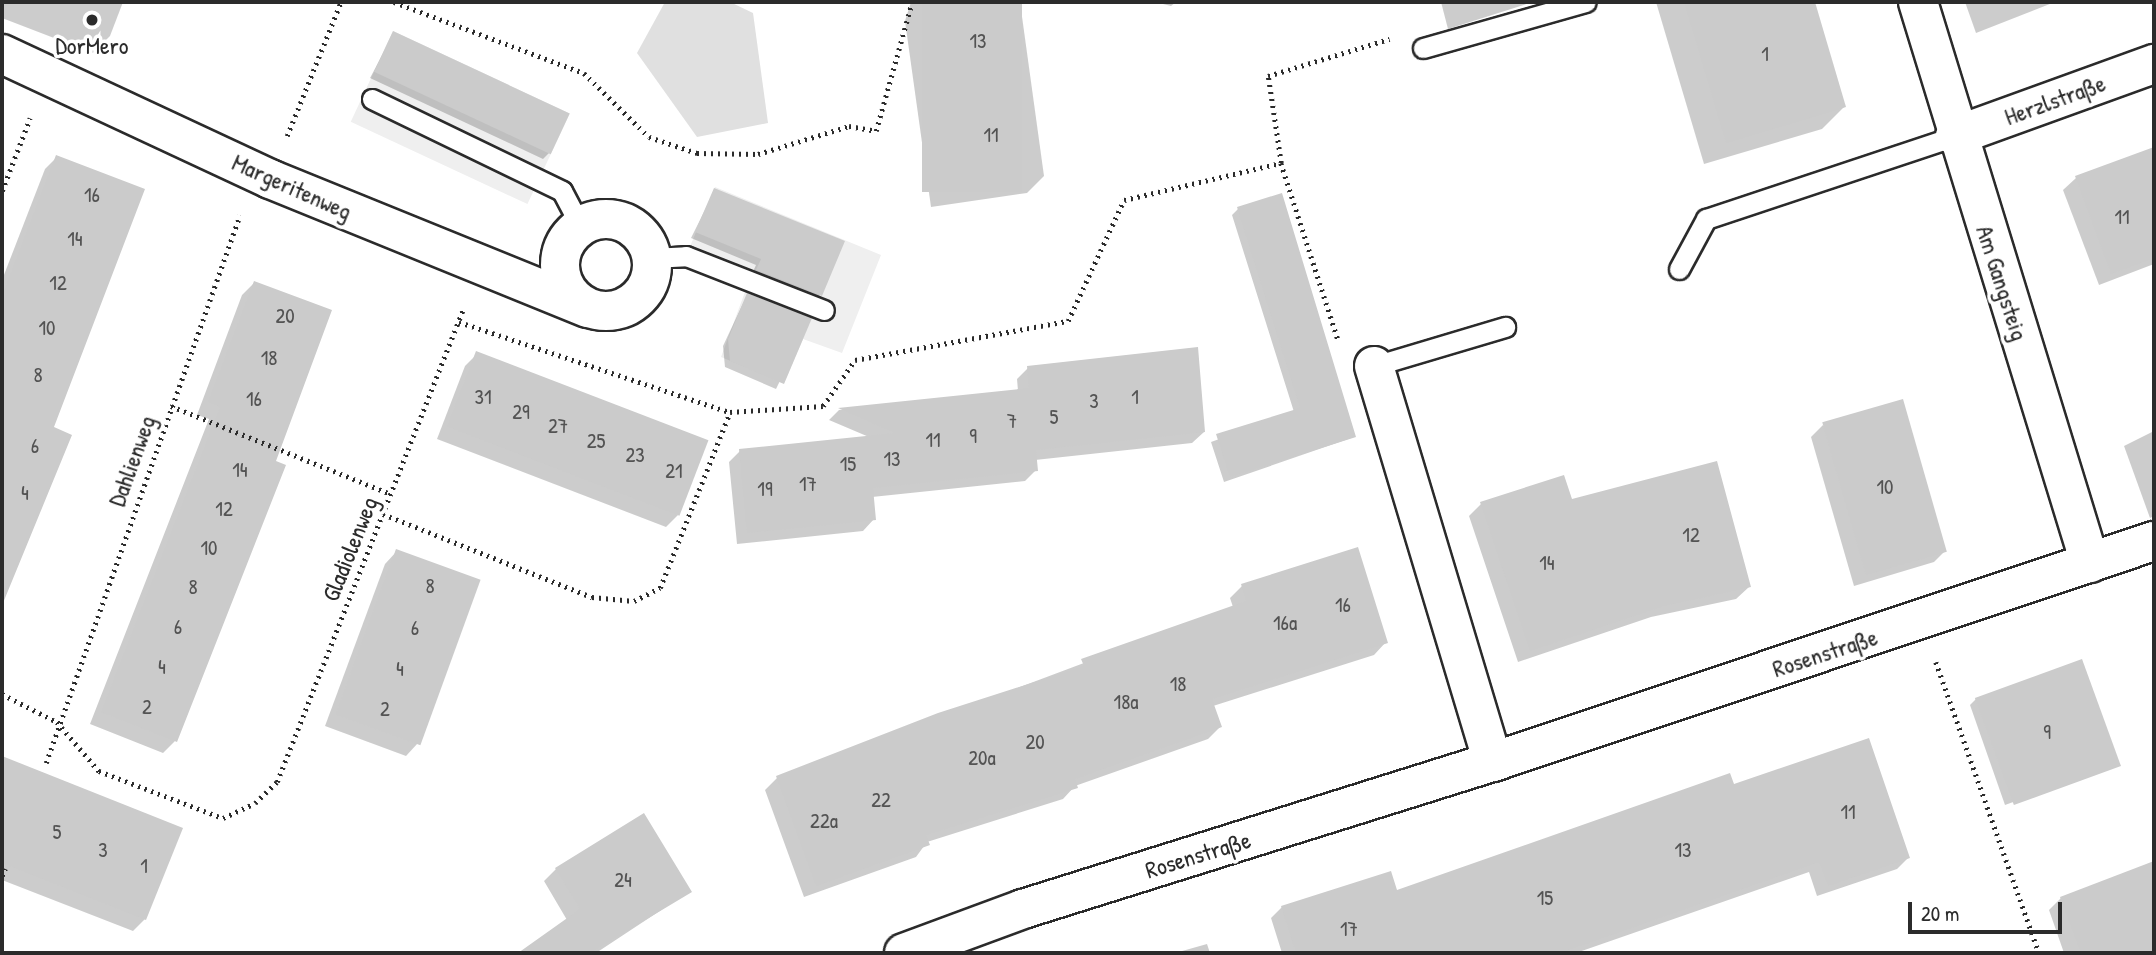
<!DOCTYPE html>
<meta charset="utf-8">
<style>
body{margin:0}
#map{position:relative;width:2156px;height:955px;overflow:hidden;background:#fff;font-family:"Patrick Hand",sans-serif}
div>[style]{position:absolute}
.built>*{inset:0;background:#efefef;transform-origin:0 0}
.green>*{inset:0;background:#e0e0e0}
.shadow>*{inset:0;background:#0003}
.building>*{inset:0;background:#cbcbcb;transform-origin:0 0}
.path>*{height:4.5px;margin-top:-2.25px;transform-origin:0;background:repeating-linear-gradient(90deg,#2b2b2b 0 2px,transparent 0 7px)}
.roads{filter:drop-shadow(2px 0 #2b2b2b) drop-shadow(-2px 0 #2b2b2b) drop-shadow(0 2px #2b2b2b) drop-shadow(0 -2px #2b2b2b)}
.service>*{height:19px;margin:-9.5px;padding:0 9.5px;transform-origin:9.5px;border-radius:9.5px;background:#fff}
.minor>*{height:38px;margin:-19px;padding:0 19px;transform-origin:19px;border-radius:19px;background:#fff}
.minor>.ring{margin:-19px;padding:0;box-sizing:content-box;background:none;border:38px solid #fff;border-radius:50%}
.dots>*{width:19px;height:19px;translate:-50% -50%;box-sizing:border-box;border:4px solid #fff;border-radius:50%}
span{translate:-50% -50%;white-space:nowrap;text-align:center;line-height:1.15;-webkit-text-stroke:7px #fff;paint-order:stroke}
.number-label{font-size:21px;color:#535353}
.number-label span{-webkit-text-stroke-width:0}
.poi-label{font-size:24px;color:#2b2b2b}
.street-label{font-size:24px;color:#2b2b2b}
.frame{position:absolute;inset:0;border:4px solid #2b2b2b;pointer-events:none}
.scale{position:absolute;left:1908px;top:902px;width:154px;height:32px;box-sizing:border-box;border:4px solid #2b2b2b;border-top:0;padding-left:9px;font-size:21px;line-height:24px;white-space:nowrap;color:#2b2b2b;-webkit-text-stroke:5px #fff;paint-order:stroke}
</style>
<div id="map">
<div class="built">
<div style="left:393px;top:31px;width:195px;height:100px;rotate:25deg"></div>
<div style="clip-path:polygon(715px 187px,881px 255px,842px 353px,803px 339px,784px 383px,721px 357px,749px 281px,686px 256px)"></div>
</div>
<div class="green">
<div style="clip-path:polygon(665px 2px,730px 2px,753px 13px,768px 123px,697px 137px,637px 53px)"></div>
</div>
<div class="shadow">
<div style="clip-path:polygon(2px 2px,123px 2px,110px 36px,93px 53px,2px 18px)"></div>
<div style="clip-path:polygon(911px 2px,1020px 2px,1044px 176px,1027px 193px,931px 207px,905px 21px)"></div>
<div style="clip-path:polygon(1155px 2px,1176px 2px,1171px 6px)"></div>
<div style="clip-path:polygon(1441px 2px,1533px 2px,1448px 29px)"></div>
<div style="clip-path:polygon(1656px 2px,1813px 2px,1844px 107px,1822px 129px,1704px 164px)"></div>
<div style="clip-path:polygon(1965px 2px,2055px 2px,1976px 33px)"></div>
<div style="clip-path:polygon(394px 33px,549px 153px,543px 159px,370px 78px)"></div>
<div style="clip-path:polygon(2154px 149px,2154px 264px,2099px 285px,2063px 190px,2076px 178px)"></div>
<div style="clip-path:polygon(57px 157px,51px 428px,4px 578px,2px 280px,45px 169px)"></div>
<div style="clip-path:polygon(715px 190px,820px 295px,814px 301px,751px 276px,756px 265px,691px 238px)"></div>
<div style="clip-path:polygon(1238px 209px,1354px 437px,1224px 482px,1211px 442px,1294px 412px,1232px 215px)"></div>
<div style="clip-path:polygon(254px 283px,175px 741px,163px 753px,90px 724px,209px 419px,197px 415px,242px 295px)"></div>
<div style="clip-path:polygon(747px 295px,810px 319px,776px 389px,725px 367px,723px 346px)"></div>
<div style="clip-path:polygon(477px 354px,678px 515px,666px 527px,437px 439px,465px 366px)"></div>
<div style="clip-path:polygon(1028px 368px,1204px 432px,1192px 443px,1035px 460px,1036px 470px,1025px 481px,872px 497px,874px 519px,863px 531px,737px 544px,729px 462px,740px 451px,869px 437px,829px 420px,839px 410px,1018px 391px,1017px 379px)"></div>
<div style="clip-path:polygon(1823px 425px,1946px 550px,1934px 562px,1854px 586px,1811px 437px)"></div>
<div style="clip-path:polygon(2154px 431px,2154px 516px,2150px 518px,2124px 446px)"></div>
<div style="clip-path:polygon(1571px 501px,1749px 587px,1736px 599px,1651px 617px,1518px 662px,1469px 516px,1481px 504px)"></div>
<div style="clip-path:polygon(397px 551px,418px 743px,406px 756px,325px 726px,385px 564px)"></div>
<div style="clip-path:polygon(1242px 586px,1386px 642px,1374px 655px,1213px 706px,1220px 727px,1208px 739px,1075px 786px,1063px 799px,927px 842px,916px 857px,804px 897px,765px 790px,777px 778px,1233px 607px,1230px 598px)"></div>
<div style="clip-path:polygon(1976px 699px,2117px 764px,2005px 805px,1970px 705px)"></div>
<div style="clip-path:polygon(2px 757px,180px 829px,145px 919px,133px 931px,2px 880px)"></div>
<div style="clip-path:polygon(1733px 786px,1908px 858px,1897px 869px,1817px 896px,1809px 872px,1576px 953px,1282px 953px,1271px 918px,1282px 907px,1396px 892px)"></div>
<div style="clip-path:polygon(2152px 864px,2154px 953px,2064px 953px,2049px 910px,2061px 898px)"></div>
<div style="clip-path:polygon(556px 869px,690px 891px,596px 953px,521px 953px,567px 920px,544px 881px)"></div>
<div style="clip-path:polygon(1207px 944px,1210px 953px,1175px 953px)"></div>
</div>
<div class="building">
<div style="left:922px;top:2px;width:100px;height:190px"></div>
<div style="clip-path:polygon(1684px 2px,1815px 2px,1846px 107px,1726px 143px)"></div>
<div style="left:393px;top:31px;width:195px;height:45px;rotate:25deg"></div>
<div style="clip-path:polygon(2154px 147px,2154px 258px,2111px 274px,2075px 176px)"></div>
<div style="clip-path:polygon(56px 155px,145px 189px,54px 427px,72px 435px,3px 603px,2px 296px)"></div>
<div style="clip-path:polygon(714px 188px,845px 241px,822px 296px,756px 270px,761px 259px,695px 232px)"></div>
<div style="clip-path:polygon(1282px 193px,1356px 437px,1230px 477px,1216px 434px,1300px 408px,1237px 207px)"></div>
<div style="clip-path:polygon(254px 281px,332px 310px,276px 461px,286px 465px,177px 742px,101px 712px,220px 407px,208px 402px)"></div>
<div style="clip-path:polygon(747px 293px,812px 318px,784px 384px,730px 361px,728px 339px)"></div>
<div style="clip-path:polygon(1198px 347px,1205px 432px,1036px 450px,1038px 471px,873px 488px,876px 520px,747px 533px,739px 449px,895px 433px,838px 408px,1029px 388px,1027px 366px)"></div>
<div style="left:476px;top:351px;width:249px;height:81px;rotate:21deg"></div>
<div style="left:1903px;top:399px;width:159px;height:84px;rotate:74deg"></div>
<div style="clip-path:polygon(1717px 461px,1751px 587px,1664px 606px,1530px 651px,1480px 502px,1564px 475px,1572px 499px)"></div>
<div style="clip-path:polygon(1358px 547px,1388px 643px,1212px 699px,1222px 727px,1075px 779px,1078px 788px,926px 835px,930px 845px,816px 886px,776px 776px,938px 713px,1084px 666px,1081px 659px,1246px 601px,1241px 584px)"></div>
<div style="left:396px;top:549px;width:90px;height:176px;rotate:20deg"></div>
<div style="left:2082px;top:659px;width:114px;height:114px;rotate:70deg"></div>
<div style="clip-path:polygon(1869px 738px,1910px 858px,1828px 886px,1819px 862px,1560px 953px,1296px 953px,1281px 906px,1391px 871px,1397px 890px,1730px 773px,1734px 784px)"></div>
<div style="clip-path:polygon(2px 756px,183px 828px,146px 920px,2px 863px)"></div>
<div style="clip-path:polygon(644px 813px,692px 892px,590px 953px,518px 953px,580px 909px,555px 868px)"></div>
<div style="clip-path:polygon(2154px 861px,2154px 953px,2081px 953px,2060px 897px)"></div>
</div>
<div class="path">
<div style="left:394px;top:2px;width:203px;rotate:20.5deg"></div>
<div style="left:584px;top:73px;width:91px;rotate:44.6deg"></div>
<div style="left:649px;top:137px;width:51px;rotate:18.4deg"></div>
<div style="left:697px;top:153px;width:61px;rotate:0.9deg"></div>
<div style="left:758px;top:154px;width:95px;rotate:-17.1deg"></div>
<div style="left:849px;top:126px;width:27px;rotate:10deg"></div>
<div style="left:876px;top:131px;width:134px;rotate:-74.4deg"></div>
<div style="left:287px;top:136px;width:144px;rotate:-68.1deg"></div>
<div style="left:1281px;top:163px;width:185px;rotate:72.1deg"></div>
<div style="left:2px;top:191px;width:78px;rotate:-69deg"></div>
<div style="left:459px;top:322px;width:286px;rotate:18.4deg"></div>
<div style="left:171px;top:406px;width:237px;rotate:21.8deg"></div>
<div style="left:383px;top:514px;width:225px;rotate:21.7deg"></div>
<div style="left:592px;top:597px;width:42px;rotate:5.4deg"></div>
<div style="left:634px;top:601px;width:29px;rotate:-27deg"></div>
<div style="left:660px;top:588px;width:189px;rotate:-68.3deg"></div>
<div style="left:730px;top:412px;width:93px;rotate:-3.7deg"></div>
<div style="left:823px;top:406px;width:56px;rotate:-55.2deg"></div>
<div style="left:855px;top:360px;width:217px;rotate:-10.4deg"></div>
<div style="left:1068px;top:321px;width:133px;rotate:-65.2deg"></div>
<div style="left:1124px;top:200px;width:161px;rotate:-13.3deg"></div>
<div style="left:1281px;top:163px;width:88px;rotate:-98.5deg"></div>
<div style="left:1268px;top:76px;width:127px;rotate:-17deg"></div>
<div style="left:1936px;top:662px;width:309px;rotate:70.5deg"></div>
<div style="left:2px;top:694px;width:62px;rotate:27deg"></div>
<div style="left:57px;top:722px;width:65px;rotate:49.4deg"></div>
<div style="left:99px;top:771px;width:133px;rotate:20.8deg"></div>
<div style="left:223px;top:818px;width:35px;rotate:-25deg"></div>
<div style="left:255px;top:803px;width:30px;rotate:-44deg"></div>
<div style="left:277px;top:782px;width:510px;rotate:-68.51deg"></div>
<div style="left:46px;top:763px;width:581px;rotate:-70.51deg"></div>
<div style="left:2px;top:876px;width:8px;rotate:-67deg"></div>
</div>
<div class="roads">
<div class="service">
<div style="left:1423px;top:48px;width:169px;rotate:-15.8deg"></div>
<div style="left:372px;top:99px;width:211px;rotate:25.8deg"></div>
<div style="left:562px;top:191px;width:41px;rotate:62.2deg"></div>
<div style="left:651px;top:258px;width:35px;rotate:-3deg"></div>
<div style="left:686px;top:256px;width:148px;rotate:21.4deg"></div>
<div style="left:1679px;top:269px;width:57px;rotate:-61.6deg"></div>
<div style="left:1706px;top:219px;width:262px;rotate:-18.4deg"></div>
<div style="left:1374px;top:366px;width:137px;rotate:-16.6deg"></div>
</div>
<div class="minor">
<div style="left:1918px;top:2px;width:587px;rotate:72.95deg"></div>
<div style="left:2px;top:54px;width:296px;rotate:25deg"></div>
<div style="left:270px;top:179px;width:343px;rotate:22.1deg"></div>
<div style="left:1955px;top:136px;width:212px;rotate:-19.9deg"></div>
<div class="ring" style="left:560px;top:219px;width:54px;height:54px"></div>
<div style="left:1374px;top:366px;width:413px;rotate:73.3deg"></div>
<div style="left:904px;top:953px;width:127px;rotate:-20.3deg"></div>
<div style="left:1023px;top:909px;width:492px;rotate:-17.4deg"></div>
<div style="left:1493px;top:762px;width:697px;rotate:-18.49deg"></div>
</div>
</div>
<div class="dots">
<div style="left:92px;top:20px;background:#2b2b2b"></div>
</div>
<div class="number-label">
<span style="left:978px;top:41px">13</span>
<span style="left:1765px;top:54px">1</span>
<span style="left:991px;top:135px">11</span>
<span style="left:92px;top:195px">16</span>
<span style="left:2122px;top:217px">11</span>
<span style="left:75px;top:239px">14</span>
<span style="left:58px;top:283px">12</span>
<span style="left:285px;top:316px">20</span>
<span style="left:47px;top:328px">10</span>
<span style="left:269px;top:358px">18</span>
<span style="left:38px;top:375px">8</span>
<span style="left:483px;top:397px">31</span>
<span style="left:1135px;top:397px">1</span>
<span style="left:254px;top:399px">16</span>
<span style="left:1094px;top:401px">3</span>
<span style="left:521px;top:412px">29</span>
<span style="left:1054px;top:417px">5</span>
<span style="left:1012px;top:421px">7</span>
<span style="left:558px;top:426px">27</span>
<span style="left:973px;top:436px">9</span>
<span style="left:933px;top:440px">11</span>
<span style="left:596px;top:441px">25</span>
<span style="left:35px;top:446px">6</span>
<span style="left:635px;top:455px">23</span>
<span style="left:892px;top:459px">13</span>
<span style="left:848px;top:464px">15</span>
<span style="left:240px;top:470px">14</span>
<span style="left:674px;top:471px">21</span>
<span style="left:808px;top:484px">17</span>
<span style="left:1885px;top:487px">10</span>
<span style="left:765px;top:489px">19</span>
<span style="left:25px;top:493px">4</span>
<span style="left:224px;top:509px">12</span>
<span style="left:1691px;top:535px">12</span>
<span style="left:209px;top:548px">10</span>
<span style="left:1547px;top:563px">14</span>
<span style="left:430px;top:586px">8</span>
<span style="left:193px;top:587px">8</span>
<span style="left:1343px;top:605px">16</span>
<span style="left:1285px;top:623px">16a</span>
<span style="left:178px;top:627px">6</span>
<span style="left:415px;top:628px">6</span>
<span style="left:162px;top:667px">4</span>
<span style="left:400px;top:669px">4</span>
<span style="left:1178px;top:684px">18</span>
<span style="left:1126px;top:702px">18a</span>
<span style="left:147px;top:707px">2</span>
<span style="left:385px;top:709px">2</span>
<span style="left:2047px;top:732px">9</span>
<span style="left:1035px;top:742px">20</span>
<span style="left:982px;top:758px">20a</span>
<span style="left:881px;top:800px">22</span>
<span style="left:1848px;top:812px">11</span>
<span style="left:824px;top:821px">22a</span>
<span style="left:57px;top:832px">5</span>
<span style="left:103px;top:850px">3</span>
<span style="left:1683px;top:850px">13</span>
<span style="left:144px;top:866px">1</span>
<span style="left:623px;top:880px">24</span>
<span style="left:1545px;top:898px">15</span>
<span style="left:1349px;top:929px">17</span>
</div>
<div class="poi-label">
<span style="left:92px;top:46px">DorMero</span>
</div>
<div class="street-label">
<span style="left:2055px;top:100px;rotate:-20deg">Herzlstraße</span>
<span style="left:292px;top:187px;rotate:24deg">Margeritenweg</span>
<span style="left:2002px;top:283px;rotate:72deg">Am Gangsteig</span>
<span style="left:132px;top:461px;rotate:-70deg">Dahlienweg</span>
<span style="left:350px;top:549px;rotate:-68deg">Gladiolenweg</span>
<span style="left:1825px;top:653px;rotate:-18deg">Rosenstraße</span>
<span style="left:1198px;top:855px;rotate:-17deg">Rosenstraße</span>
</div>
<div class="frame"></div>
<div class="scale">20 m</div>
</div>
